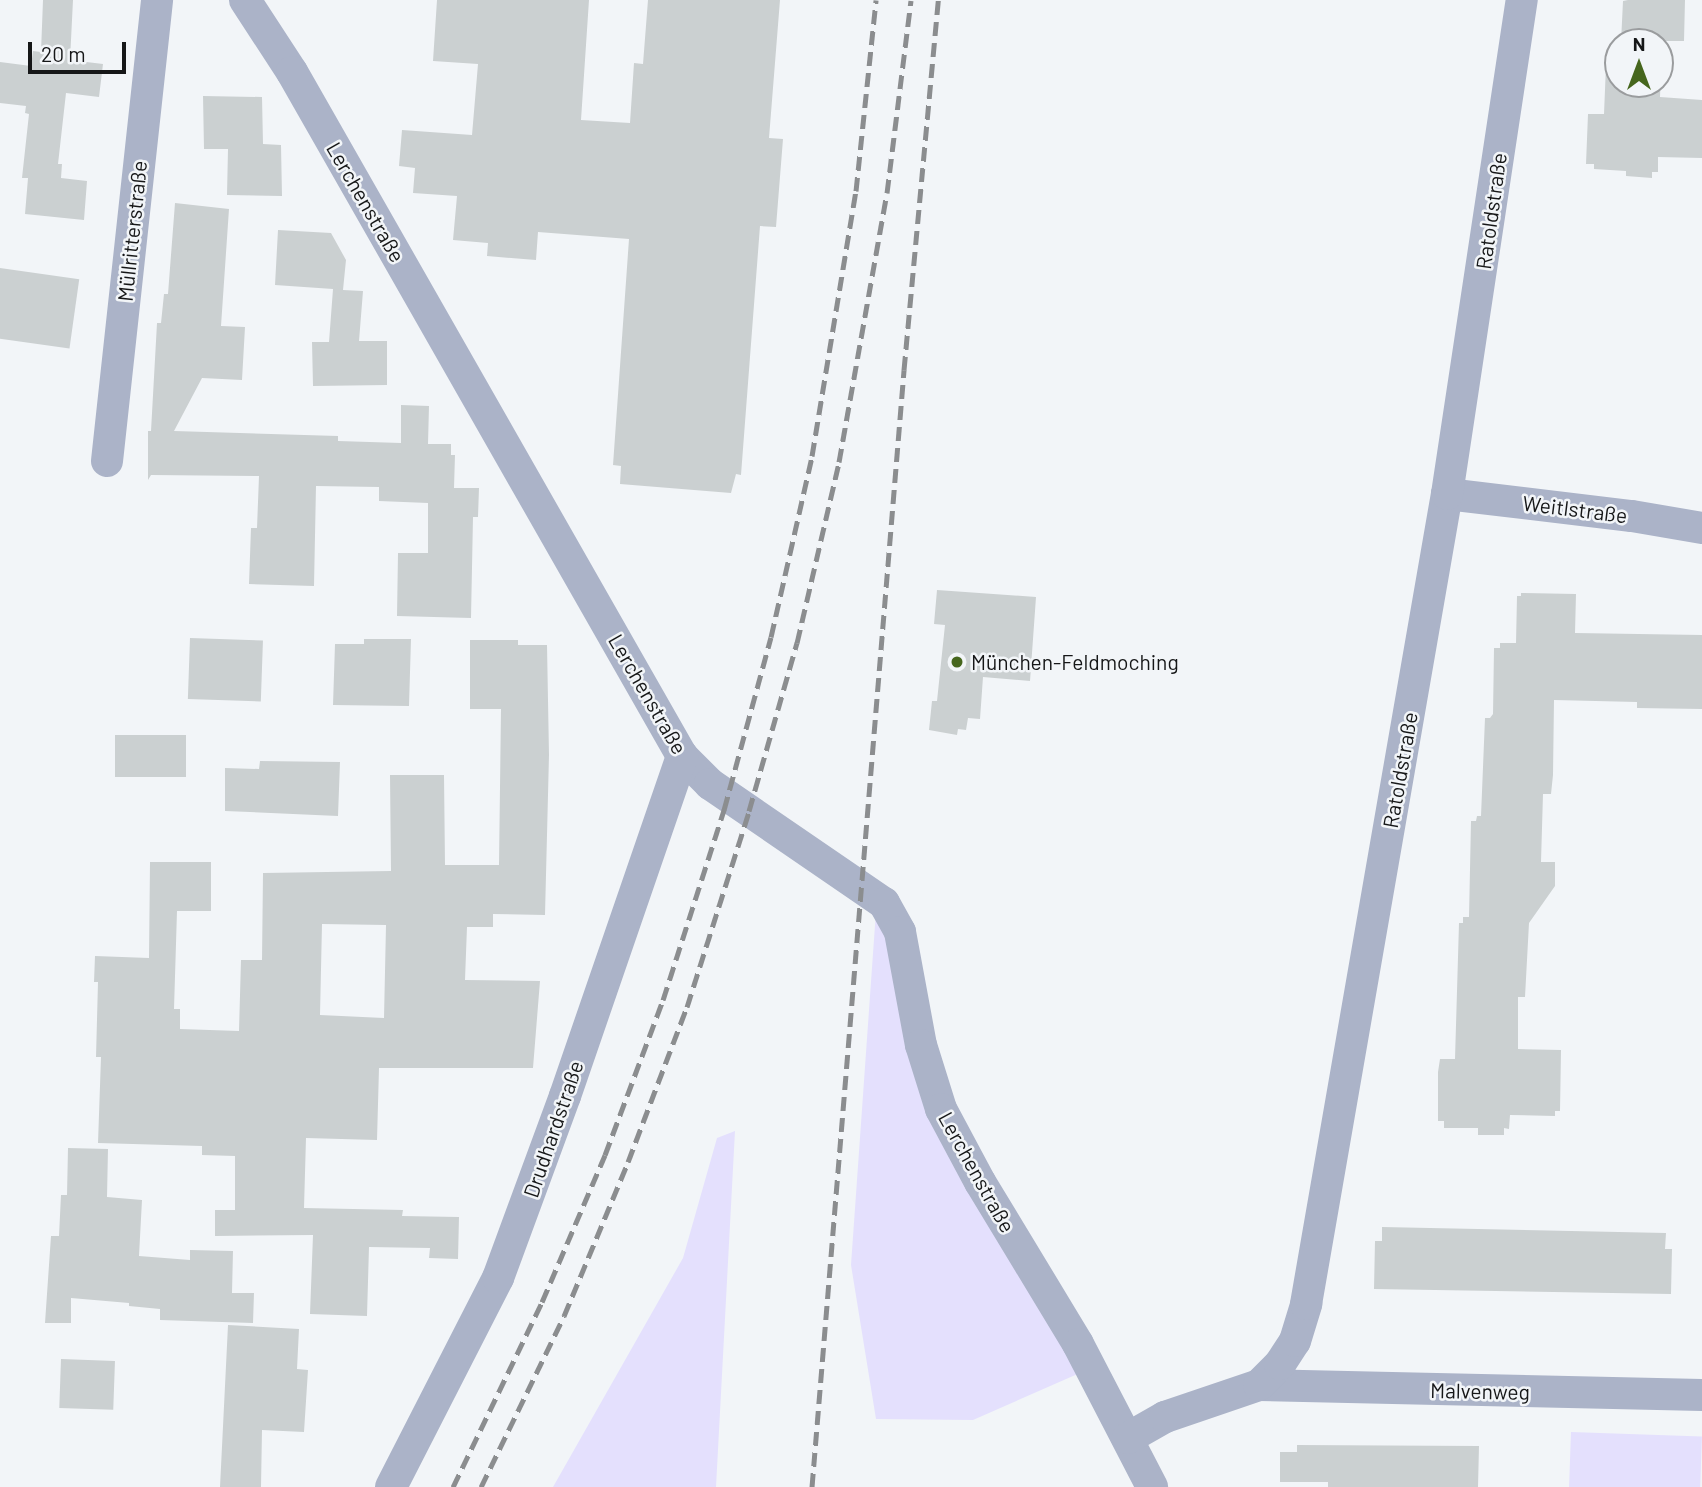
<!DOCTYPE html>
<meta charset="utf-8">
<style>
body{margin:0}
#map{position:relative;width:1702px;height:1487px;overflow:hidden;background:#f2f5f8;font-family:Barlow,sans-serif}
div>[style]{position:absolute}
.green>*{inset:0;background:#e4e0fd;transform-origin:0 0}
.building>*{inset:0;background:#cbd0d1;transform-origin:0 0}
.minor>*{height:32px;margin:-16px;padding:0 16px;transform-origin:16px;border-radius:16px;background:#abb3c8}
.rail>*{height:5px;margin-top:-2.5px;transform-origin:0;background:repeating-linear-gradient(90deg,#8b8d8f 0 14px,transparent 0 21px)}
.dots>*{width:19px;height:19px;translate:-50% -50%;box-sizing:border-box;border:4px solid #f2f5f8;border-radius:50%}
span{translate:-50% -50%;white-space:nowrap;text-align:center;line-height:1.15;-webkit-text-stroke:5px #f2f5f8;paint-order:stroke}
.street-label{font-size:21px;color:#161718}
.poi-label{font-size:21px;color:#161718}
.left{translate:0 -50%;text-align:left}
.north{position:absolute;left:1604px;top:28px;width:70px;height:70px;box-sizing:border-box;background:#f2f5f8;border:2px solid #9a9c9e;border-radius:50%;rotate:0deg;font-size:19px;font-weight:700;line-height:28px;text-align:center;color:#161718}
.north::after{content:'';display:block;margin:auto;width:24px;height:32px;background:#46661d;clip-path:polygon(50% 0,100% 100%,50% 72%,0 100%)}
.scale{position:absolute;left:28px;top:42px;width:98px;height:32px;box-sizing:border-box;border:4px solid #161718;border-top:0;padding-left:9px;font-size:21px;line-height:24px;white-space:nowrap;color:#161718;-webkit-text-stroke:5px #f2f5f8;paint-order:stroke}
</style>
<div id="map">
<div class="green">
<div style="clip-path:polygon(876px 911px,897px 918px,932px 1094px,1089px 1369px,973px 1420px,876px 1419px,851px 1265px)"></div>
<div style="clip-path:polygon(735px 1131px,716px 1487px,553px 1487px,683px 1258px,717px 1138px)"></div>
<div style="left:1571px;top:1432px;width:131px;height:55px;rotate:2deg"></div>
</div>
<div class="building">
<div style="clip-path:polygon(43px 0,73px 0,70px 60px,103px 64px,99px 97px,66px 93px,58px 164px,62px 164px,61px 178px,87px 181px,84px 220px,25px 214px,28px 178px,22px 178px,29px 114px,25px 113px,26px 106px,0 103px,0 62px,31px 66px,33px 51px,41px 52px)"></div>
<div style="clip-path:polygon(437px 0,589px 0,581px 120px,630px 123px,634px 63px,643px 64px,648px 0,780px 0,769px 138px,783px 139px,776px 227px,760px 226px,741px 475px,736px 474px,731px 493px,620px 484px,621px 466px,613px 465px,629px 239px,538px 232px,536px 260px,487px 256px,488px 243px,453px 240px,457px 196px,413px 193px,415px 168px,399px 166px,402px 130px,472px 135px,478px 64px,433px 61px)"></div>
<div style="clip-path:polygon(1628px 0,1685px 0,1684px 41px,1662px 41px,1660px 97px,1702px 100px,1702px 158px,1658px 157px,1658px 172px,1652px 172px,1652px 178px,1626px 176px,1626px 171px,1594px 169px,1594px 164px,1586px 164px,1588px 114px,1604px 114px,1606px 65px,1610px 65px,1610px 61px,1618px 61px,1618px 84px,1660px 84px,1660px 42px,1621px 42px,1623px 1px)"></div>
<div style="clip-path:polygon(203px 96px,262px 97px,263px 144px,281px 145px,282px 196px,227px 195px,228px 149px,204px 149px)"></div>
<div style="clip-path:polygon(175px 203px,229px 209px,221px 326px,245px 327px,242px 380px,202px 378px,174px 431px,338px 436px,338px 441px,401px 443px,401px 405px,429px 406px,428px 444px,451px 444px,451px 455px,455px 455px,454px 488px,479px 488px,478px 517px,473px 517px,471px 618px,397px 616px,398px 553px,428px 553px,428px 503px,379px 501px,379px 487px,316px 486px,314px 586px,249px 584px,251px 528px,257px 528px,259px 476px,151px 475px,148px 480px,148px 431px,151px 431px,157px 323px,161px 323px,164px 294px,168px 294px)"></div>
<div style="clip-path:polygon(278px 230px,331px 233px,346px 260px,343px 290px,363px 291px,359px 341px,387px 341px,387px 385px,313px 386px,312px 342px,329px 342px,333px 289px,275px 285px)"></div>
<div style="left:0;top:268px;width:80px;height:70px;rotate:8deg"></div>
<div style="clip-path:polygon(937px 590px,1036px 597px,1030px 681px,983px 677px,980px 719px,968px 718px,966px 730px,958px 729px,957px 735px,929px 730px,932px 701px,937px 701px,945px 625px,934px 624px)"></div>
<div style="clip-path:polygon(1521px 593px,1576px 594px,1575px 633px,1702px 635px,1702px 709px,1637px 708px,1637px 702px,1554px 700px,1553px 775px,1551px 794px,1543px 794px,1541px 862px,1555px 862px,1555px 886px,1529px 923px,1525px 997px,1518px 997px,1518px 1049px,1561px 1050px,1560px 1111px,1555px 1111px,1555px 1116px,1510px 1115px,1509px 1129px,1504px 1128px,1504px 1135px,1478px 1135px,1478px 1128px,1444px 1128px,1444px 1121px,1438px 1121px,1438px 1072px,1440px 1059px,1455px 1059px,1459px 923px,1463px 923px,1463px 917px,1469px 917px,1471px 821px,1476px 821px,1477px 816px,1481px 816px,1485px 718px,1490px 718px,1493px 714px,1494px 648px,1500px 648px,1500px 643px,1516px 643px,1517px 596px,1521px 596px)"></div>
<div style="left:190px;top:638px;width:73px;height:61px;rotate:2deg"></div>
<div style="clip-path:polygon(364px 639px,411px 639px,409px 706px,333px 705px,335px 644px,364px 644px)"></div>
<div style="clip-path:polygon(evenodd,470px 640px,518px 640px,518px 645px,547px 645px,549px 755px,545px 915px,493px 914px,493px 927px,467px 927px,465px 980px,540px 981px,533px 1068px,379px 1068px,377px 1140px,306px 1138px,304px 1208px,403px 1210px,402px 1216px,459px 1217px,458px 1259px,429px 1258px,430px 1248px,369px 1247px,367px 1316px,310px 1314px,313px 1235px,215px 1236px,215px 1210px,235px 1210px,235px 1156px,202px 1155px,202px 1146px,98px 1143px,101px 1057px,96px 1057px,98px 982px,94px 982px,95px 956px,149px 958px,150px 862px,211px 862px,211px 911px,177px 911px,174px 1009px,180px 1009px,180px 1029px,239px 1031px,241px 960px,262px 960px,263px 873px,391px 871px,390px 775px,444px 775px,445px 865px,499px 865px,501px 709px,470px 709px,470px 640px,322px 924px,386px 925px,384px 1018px,320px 1015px,322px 924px)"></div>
<div style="left:115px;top:735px;width:71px;height:42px"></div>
<div style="clip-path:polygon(260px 761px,340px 762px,338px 816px,225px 811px,225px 768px,259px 769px)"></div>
<div style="clip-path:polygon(68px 1148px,108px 1149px,107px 1197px,142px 1200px,139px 1256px,190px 1260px,190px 1250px,233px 1251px,232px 1293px,254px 1293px,253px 1323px,160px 1320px,160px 1309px,129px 1306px,129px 1303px,71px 1298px,71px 1323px,45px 1323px,51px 1236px,59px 1236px,61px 1195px,67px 1195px)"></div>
<div style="clip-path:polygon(1382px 1227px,1666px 1233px,1665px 1249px,1672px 1249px,1671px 1294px,1374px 1289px,1375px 1241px,1382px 1241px)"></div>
<div style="clip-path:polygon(228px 1325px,299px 1329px,297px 1369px,308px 1370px,304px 1432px,262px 1430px,261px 1487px,220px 1487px)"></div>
<div style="left:61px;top:1359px;width:54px;height:49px;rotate:2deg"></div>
<div style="clip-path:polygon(1297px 1445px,1479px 1446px,1478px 1487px,1328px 1487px,1328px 1482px,1280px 1482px,1280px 1452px,1297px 1452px)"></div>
</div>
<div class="minor">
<div style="left:245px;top:0;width:86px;rotate:56.9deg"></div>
<div style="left:292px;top:72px;width:787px;rotate:60.31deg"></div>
<div style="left:682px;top:756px;width:40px;rotate:45deg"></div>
<div style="left:710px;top:784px;width:211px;rotate:34.4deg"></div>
<div style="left:884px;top:903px;width:33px;rotate:61deg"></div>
<div style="left:900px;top:932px;width:115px;rotate:79.5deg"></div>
<div style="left:921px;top:1045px;width:67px;rotate:72.6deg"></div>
<div style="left:941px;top:1109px;width:83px;rotate:61.9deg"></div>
<div style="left:980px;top:1182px;width:189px;rotate:58.8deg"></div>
<div style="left:1078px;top:1344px;width:161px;rotate:62.6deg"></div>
<div style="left:107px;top:461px;width:464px;rotate:-83.8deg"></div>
<div style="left:1447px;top:494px;width:186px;rotate:6.8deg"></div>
<div style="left:1632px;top:516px;width:71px;rotate:9.7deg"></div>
<div style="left:1259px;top:1385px;width:443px;rotate:1.3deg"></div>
<div style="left:1128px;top:1438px;width:43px;rotate:-29.6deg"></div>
<div style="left:1165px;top:1417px;width:99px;rotate:-18.8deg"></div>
<div style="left:1259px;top:1385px;width:30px;rotate:-45deg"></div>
<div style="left:1280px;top:1364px;width:27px;rotate:-57deg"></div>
<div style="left:1295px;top:1341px;width:39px;rotate:-73deg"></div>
<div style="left:1306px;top:1304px;width:822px;rotate:-80.13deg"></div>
<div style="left:1447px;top:494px;width:500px;rotate:-81.4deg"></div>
<div style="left:391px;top:1487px;width:235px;rotate:-62.9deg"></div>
<div style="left:498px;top:1278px;width:194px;rotate:-69.8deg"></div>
<div style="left:565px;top:1096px;width:360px;rotate:-71deg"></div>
</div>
<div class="rail">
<div style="left:453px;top:1487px;width:205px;rotate:-64.3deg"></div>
<div style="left:542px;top:1302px;width:160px;rotate:-66.8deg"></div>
<div style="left:605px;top:1155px;width:165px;rotate:-69.5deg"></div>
<div style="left:663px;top:1000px;width:200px;rotate:-72.2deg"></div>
<div style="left:724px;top:810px;width:179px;rotate:-74.8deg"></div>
<div style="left:771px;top:637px;width:186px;rotate:-77.2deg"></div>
<div style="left:812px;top:456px;width:269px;rotate:-80.6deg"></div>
<div style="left:856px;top:191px;width:192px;rotate:-84deg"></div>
<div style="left:481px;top:1487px;width:190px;rotate:-64.1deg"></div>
<div style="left:564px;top:1316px;width:167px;rotate:-67.4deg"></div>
<div style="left:628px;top:1162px;width:166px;rotate:-69.2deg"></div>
<div style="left:687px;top:1007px;width:206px;rotate:-72.4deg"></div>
<div style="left:749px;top:811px;width:175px;rotate:-74.1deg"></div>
<div style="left:797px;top:643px;width:186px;rotate:-76.9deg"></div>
<div style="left:839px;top:462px;width:273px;rotate:-79.9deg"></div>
<div style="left:887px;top:193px;width:194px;rotate:-82.9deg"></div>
<div style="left:812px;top:1487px;width:1121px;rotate:-85.29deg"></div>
<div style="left:904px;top:370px;width:372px;rotate:-84.7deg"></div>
</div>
<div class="dots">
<div style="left:957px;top:662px;background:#46661d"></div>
</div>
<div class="street-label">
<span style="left:366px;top:202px;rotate:60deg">Lerchenstraße</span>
<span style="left:1491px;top:211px;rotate:-82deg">Ratoldstraße</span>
<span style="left:132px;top:231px;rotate:-84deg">Müllritterstraße</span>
<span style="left:1575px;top:509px;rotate:7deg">Weitlstraße</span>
<span style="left:648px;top:694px;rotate:60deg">Lerchenstraße</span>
<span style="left:1400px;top:770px;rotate:-80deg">Ratoldstraße</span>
<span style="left:553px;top:1129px;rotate:-71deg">Drudhardstraße</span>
<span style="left:977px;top:1172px;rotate:61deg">Lerchenstraße</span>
<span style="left:1480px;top:1391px;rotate:1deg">Malvenweg</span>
</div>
<div class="poi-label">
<span class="left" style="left:971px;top:662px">München-Feldmoching</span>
</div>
<div class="north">N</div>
<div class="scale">20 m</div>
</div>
